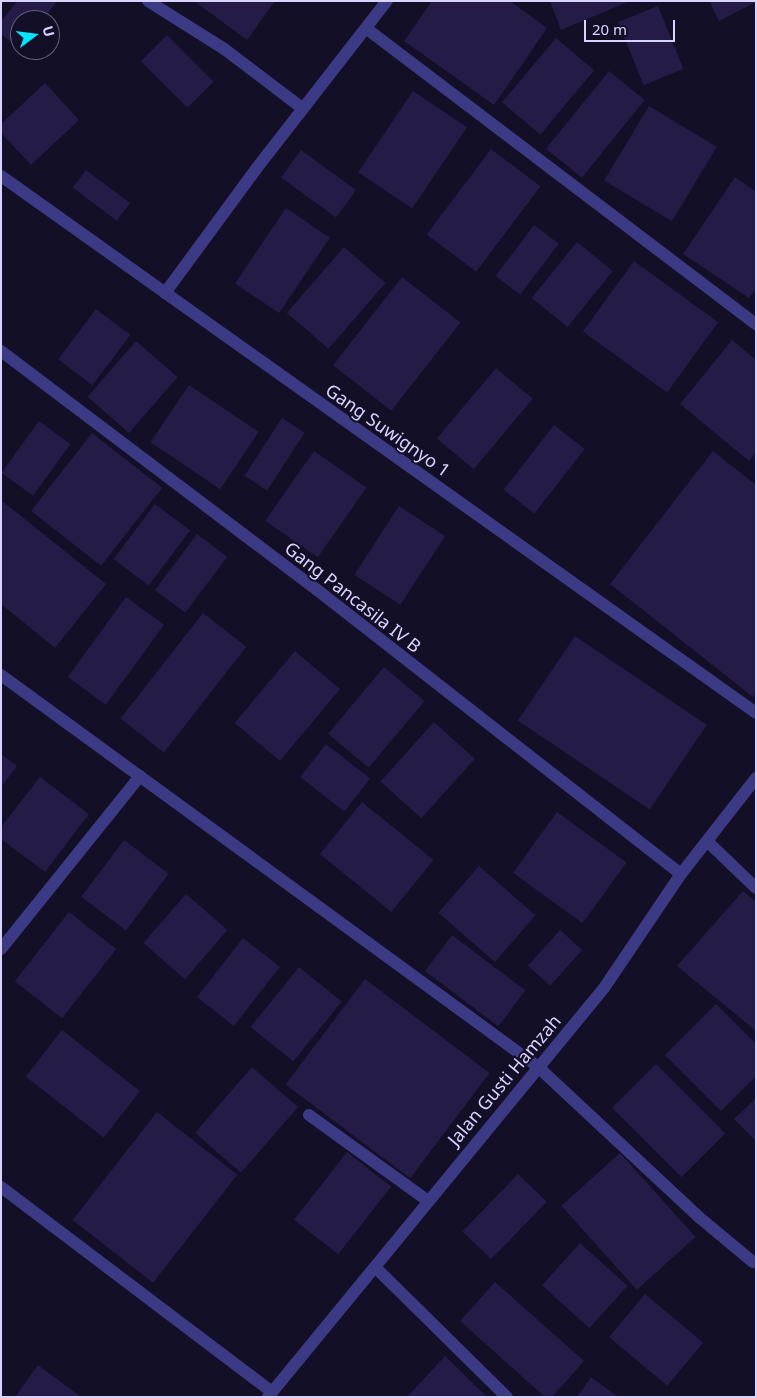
<!DOCTYPE html>
<style>
body{margin:0}
#map{position:relative;width:757px;height:1398px;overflow:hidden;background:#130f26;font-family:"Noto Sans",sans-serif}
div>[style]{position:absolute}
.building>*{inset:0;background:#241b47;transform-origin:0 0}
.minor>*{height:12px;margin:-6px;padding:0 6px;transform-origin:6px;border-radius:6px;background:#3d3a85}
span{translate:-50% -50%;white-space:nowrap;text-align:center;line-height:1.15;-webkit-text-stroke:4px #130f26;paint-order:stroke}
.street-label{font-size:18px;color:#d9d4ff}
.frame{position:absolute;inset:0;border:2px solid #d9d4ff;pointer-events:none}
.north{position:absolute;left:10px;top:10px;width:50px;height:50px;box-sizing:border-box;background:#130f26;border:1px solid #625e7d;border-radius:50%;rotate:75deg;font-size:14px;font-weight:700;line-height:20px;text-align:center;color:#d9d4ff}
.north::after{content:'';display:block;margin:auto;width:18px;height:22px;background:#00e5ff;clip-path:polygon(50% 0,100% 100%,50% 72%,0 100%)}
.scale{position:absolute;left:584px;top:20px;width:91px;height:22px;box-sizing:border-box;border:2px solid #d9d4ff;border-top:0;padding-left:6px;font-size:15px;line-height:18px;white-space:nowrap;color:#d9d4ff;-webkit-text-stroke:4px #130f26;paint-order:stroke}
</style>
<div id="map">
<div class="building">
<div style="clip-path:polygon(17px 1px,57px 1px,43px 20px,20px 20px,20px 49px,1px 34px,1px 22px)"></div>
<div style="clip-path:polygon(194px 1px,275px 1px,247px 40px)"></div>
<div style="clip-path:polygon(432px 1px,510px 1px,547px 28px,494px 105px,404px 41px)"></div>
<div style="clip-path:polygon(550px 1px,630px 1px,561px 30px)"></div>
<div style="clip-path:polygon(709px 1px,756px 1px,756px 2px,719px 21px)"></div>
<div style="left:658px;top:6px;width:68px;height:43px;rotate:68deg"></div>
<div style="left:167px;top:35px;width:66px;height:37px;rotate:45deg"></div>
<div style="left:556px;top:38px;width:50px;height:84px;rotate:40deg"></div>
<div style="left:609px;top:71px;width:46px;height:100px;rotate:39deg"></div>
<div style="clip-path:polygon(45px 83px,79px 120px,31px 165px,1px 133px,1px 124px)"></div>
<div style="left:413px;top:91px;width:65px;height:98px;rotate:34deg"></div>
<div style="left:649px;top:106px;width:79px;height:87px;rotate:31deg"></div>
<div style="left:491px;top:149px;width:62px;height:107px;rotate:37deg"></div>
<div style="left:301px;top:150px;width:68px;height:34px;rotate:36deg"></div>
<div style="left:86px;top:170px;width:55px;height:22px;rotate:37deg"></div>
<div style="clip-path:polygon(735px 177px,756px 192px,756px 288px,749px 298px,683px 254px)"></div>
<div style="left:286px;top:208px;width:53px;height:91px;rotate:34deg"></div>
<div style="left:534px;top:225px;width:31px;height:64px;rotate:37deg"></div>
<div style="left:577px;top:242px;width:46px;height:72px;rotate:39deg"></div>
<div style="left:344px;top:247px;width:55px;height:87px;rotate:41deg"></div>
<div style="left:634px;top:261px;width:104px;height:87px;rotate:36deg"></div>
<div style="left:402px;top:277px;width:74px;height:112px;rotate:38deg"></div>
<div style="left:96px;top:309px;width:43px;height:63px;rotate:37deg"></div>
<div style="clip-path:polygon(732px 340px,756px 360px,756px 453px,749px 461px,680px 404px)"></div>
<div style="left:136px;top:341px;width:55px;height:74px;rotate:41deg"></div>
<div style="left:496px;top:368px;width:48px;height:92px;rotate:40deg"></div>
<div style="left:189px;top:385px;width:84px;height:69px;rotate:34deg"></div>
<div style="left:282px;top:418px;width:27px;height:69px;rotate:33deg"></div>
<div style="left:39px;top:421px;width:39px;height:64px;rotate:36deg"></div>
<div style="left:554px;top:425px;width:39px;height:82px;rotate:38deg"></div>
<div style="left:92px;top:433px;width:89px;height:99px;rotate:38deg"></div>
<div style="left:314px;top:451px;width:64px;height:85px;rotate:35deg"></div>
<div style="clip-path:polygon(713px 451px,756px 485px,756px 693px,753px 697px,610px 584px)"></div>
<div style="clip-path:polygon(1px 500px,106px 584px,55px 648px,1px 604px)"></div>
<div style="left:155px;top:504px;width:44px;height:69px;rotate:37deg"></div>
<div style="left:399px;top:506px;width:55px;height:82px;rotate:33deg"></div>
<div style="left:197px;top:534px;width:38px;height:70px;rotate:37deg"></div>
<div style="left:126px;top:597px;width:47px;height:99px;rotate:36deg"></div>
<div style="left:203px;top:613px;width:55px;height:134px;rotate:38deg"></div>
<div style="left:575px;top:636px;width:159px;height:102px;rotate:34deg"></div>
<div style="left:295px;top:651px;width:59px;height:94px;rotate:40deg"></div>
<div style="left:384px;top:667px;width:53px;height:87px;rotate:40deg"></div>
<div style="left:434px;top:722px;width:55px;height:80px;rotate:42deg"></div>
<div style="left:326px;top:744px;width:56px;height:42px;rotate:38deg"></div>
<div style="clip-path:polygon(1px 754px,17px 766px,1px 787px)"></div>
<div style="clip-path:polygon(40px 777px,89px 814px,45px 872px,1px 839px,1px 827px)"></div>
<div style="left:362px;top:802px;width:92px;height:67px;rotate:39deg"></div>
<div style="left:557px;top:812px;width:86px;height:75px;rotate:36deg"></div>
<div style="left:124px;top:840px;width:56px;height:71px;rotate:37deg"></div>
<div style="left:479px;top:866px;width:75px;height:62px;rotate:41deg"></div>
<div style="clip-path:polygon(743px 891px,756px 902px,756px 1031px,677px 966px)"></div>
<div style="left:186px;top:894px;width:55px;height:65px;rotate:41deg"></div>
<div style="left:69px;top:912px;width:60px;height:88px;rotate:38deg"></div>
<div style="left:560px;top:930px;width:30px;height:48px;rotate:42deg"></div>
<div style="left:452px;top:935px;width:92px;height:45px;rotate:37deg"></div>
<div style="left:243px;top:938px;width:47px;height:75px;rotate:38deg"></div>
<div style="left:299px;top:967px;width:55px;height:77px;rotate:39deg"></div>
<div style="left:365px;top:979px;width:156px;height:132px;rotate:37deg"></div>
<div style="clip-path:polygon(716px 1004px,756px 1044px,756px 1076px,721px 1111px,665px 1055px)"></div>
<div style="left:62px;top:1030px;width:99px;height:59px;rotate:38deg"></div>
<div style="left:656px;top:1064px;width:98px;height:62px;rotate:45deg"></div>
<div style="left:252px;top:1067px;width:61px;height:87px;rotate:41deg"></div>
<div style="clip-path:polygon(756px 1098px,756px 1141px,734px 1119px)"></div>
<div style="left:157px;top:1112px;width:102px;height:137px;rotate:38deg"></div>
<div style="left:347px;top:1152px;width:56px;height:86px;rotate:38deg"></div>
<div style="left:620px;top:1153px;width:113px;height:79px;rotate:48deg"></div>
<div style="left:518px;top:1174px;width:40px;height:80px;rotate:44deg"></div>
<div style="left:580px;top:1243px;width:64px;height:57px;rotate:42deg"></div>
<div style="clip-path:polygon(495px 1282px,584px 1361px,552px 1397px,545px 1397px,460px 1321px)"></div>
<div style="left:645px;top:1294px;width:76px;height:56px;rotate:40deg"></div>
<div style="clip-path:polygon(445px 1356px,487px 1397px,407px 1397px)"></div>
<div style="clip-path:polygon(38px 1365px,81px 1397px,15px 1397px)"></div>
<div style="clip-path:polygon(591px 1377px,618px 1397px,577px 1397px)"></div>
</div>
<div class="minor">
<div style="left:148px;top:1px;width:89px;rotate:32.1deg"></div>
<div style="left:223px;top:48px;width:99px;rotate:37.2deg"></div>
<div style="left:367px;top:29px;width:488px;rotate:37.2deg"></div>
<div style="left:1px;top:176px;width:926px;rotate:35.42deg"></div>
<div style="left:165px;top:293px;width:154px;rotate:-53.7deg"></div>
<div style="left:256px;top:169px;width:213px;rotate:-52.1deg"></div>
<div style="left:1px;top:351px;width:395px;rotate:37.1deg"></div>
<div style="left:316px;top:589px;width:463px;rotate:38deg"></div>
<div style="left:1px;top:675px;width:663px;rotate:36.11deg"></div>
<div style="left:537px;top:1066px;width:223px;rotate:43deg"></div>
<div style="left:700px;top:1218px;width:69px;rotate:39.7deg"></div>
<div style="left:708px;top:842px;width:66px;rotate:43.8deg"></div>
<div style="left:1px;top:949px;width:222px;rotate:-51.2deg"></div>
<div style="left:309px;top:1115px;width:145px;rotate:35.8deg"></div>
<div style="left:1px;top:1187px;width:340px;rotate:37.1deg"></div>
<div style="left:376px;top:1268px;width:184px;rotate:44.6deg"></div>
<div style="left:268px;top:1397px;width:529px;rotate:-50.6deg"></div>
<div style="left:604px;top:988px;width:138px;rotate:-56deg"></div>
<div style="left:681px;top:874px;width:122px;rotate:-52deg"></div>
</div>
<div class="street-label">
<span style="left:388px;top:430px;rotate:35deg">Gang Suwignyo 1</span>
<span style="left:353px;top:597px;rotate:38deg">Gang Pancasila IV B</span>
<span style="left:504px;top:1080px;rotate:-50deg">Jalan Gusti Hamzah</span>
</div>
<div class="frame"></div>
<div class="north">U</div>
<div class="scale">20 m</div>
</div>
